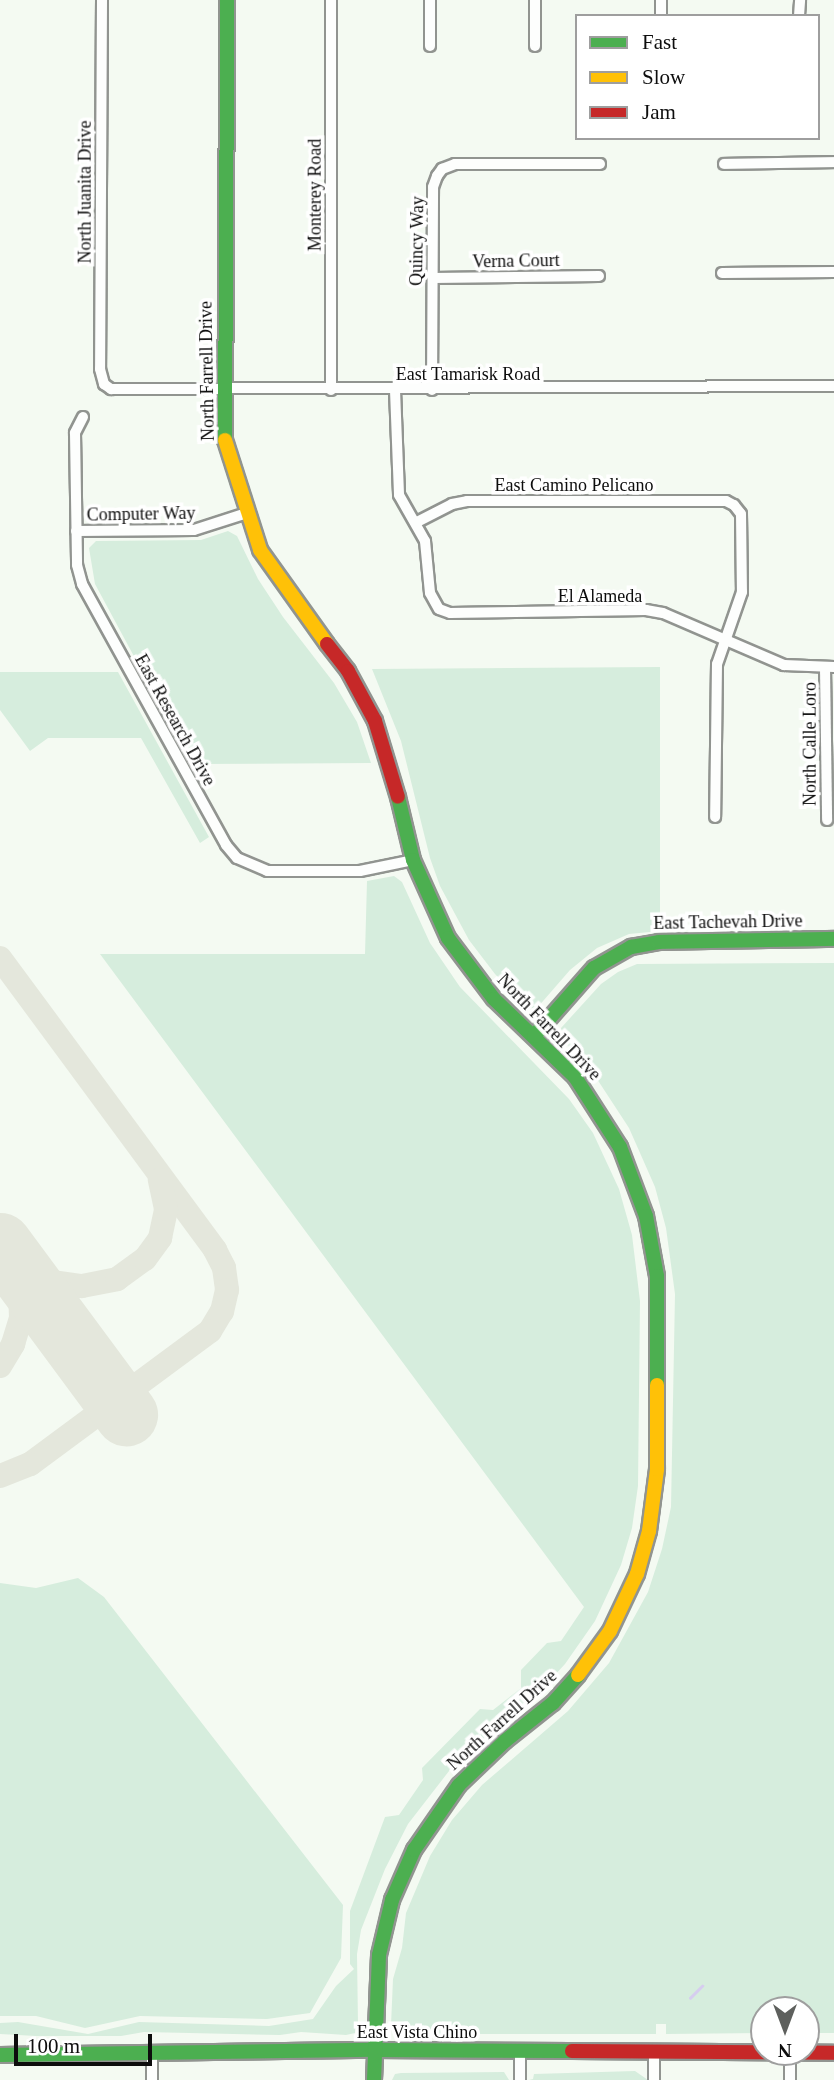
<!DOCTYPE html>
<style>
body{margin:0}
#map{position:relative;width:834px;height:2080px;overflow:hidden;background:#f4faf2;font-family:Georgia,serif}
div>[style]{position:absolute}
.green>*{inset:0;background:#d6eddd}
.stream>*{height:2.5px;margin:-1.25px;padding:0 1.25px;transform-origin:1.25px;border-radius:1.25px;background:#d6cdef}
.taxiway>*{height:24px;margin:-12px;padding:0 12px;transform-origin:12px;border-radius:12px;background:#e4e7dc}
.runway>*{height:63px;margin:-31.5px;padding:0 31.5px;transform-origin:31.5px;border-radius:31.5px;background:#e4e7dc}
.roads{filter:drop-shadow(2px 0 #919490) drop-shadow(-2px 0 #919490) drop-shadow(0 2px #919490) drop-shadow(0 -2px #919490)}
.street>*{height:10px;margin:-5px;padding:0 5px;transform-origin:5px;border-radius:5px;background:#fdfefd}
.fast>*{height:14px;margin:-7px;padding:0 7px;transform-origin:7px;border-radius:7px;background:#4caf50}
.slow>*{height:14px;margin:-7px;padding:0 7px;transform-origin:7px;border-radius:7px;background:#ffc107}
.jam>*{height:14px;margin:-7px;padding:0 7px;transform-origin:7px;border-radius:7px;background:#c62828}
span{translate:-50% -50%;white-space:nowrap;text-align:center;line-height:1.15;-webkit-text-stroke:7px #fff;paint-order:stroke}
.street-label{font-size:18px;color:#0d0d0d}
.legend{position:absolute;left:575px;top:14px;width:245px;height:126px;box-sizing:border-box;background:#fff;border:2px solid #9e9e9e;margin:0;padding:9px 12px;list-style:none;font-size:21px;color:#0d0d0d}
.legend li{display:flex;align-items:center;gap:14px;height:35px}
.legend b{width:35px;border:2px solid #9e9e9e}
.north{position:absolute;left:750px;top:1996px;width:70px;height:70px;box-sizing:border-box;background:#fff;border:2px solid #9e9e9e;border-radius:50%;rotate:180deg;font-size:19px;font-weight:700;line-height:28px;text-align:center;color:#0d0d0d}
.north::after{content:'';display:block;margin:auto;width:24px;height:32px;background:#5e605d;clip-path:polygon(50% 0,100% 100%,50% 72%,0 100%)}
.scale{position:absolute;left:14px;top:2034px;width:138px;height:32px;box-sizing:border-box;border:4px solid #0d0d0d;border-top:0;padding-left:9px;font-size:21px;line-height:24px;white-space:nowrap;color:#0d0d0d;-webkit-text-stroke:5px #fff;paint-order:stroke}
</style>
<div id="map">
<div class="green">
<div style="clip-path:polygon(228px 531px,237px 536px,258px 579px,283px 617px,334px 683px,357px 722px,371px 763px,192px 764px,95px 584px,89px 548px,96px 541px,201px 540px)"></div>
<div style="clip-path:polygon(660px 667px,660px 931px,629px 934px,597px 948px,570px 970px,537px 1008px,527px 1008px,495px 974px,469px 940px,440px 886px,430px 858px,401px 741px,372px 669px)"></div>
<div style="clip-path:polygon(0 672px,118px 672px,209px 837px,200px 843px,141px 738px,48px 738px,30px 751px,0 710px)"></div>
<div style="clip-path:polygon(394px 876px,402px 882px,430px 943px,460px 987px,569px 1099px,593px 1133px,619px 1189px,632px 1235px,640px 1301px,638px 1486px,632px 1528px,621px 1565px,595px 1621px,565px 1664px,540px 1691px,456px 1762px,408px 1824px,385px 1869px,361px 1930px,357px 1954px,358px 2024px,355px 2033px,346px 2035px,301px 2032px,280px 2035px,144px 2032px,121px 2036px,36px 2036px,0 2034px,0 2023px,18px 2022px,88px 2034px,139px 2022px,269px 2026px,313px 2019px,336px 1986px,354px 1969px,350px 1964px,350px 1911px,385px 1817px,399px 1815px,423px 1780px,422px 1768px,480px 1709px,493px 1710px,521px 1688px,521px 1670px,547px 1643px,561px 1641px,584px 1607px,100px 954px,365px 954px,367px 881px)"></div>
<div style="clip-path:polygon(834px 963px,834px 2033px,806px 2033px,806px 2010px,764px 2010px,764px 2033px,666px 2034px,666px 2024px,656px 2024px,656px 2034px,398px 2034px,391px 2025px,393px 1979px,402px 1948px,406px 1913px,430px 1856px,452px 1820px,482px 1785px,568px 1711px,609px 1663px,648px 1592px,662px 1549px,671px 1507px,675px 1294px,666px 1228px,655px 1187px,629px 1128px,597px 1079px,562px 1039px,561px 1028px,601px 984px,618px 972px,637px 964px)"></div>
<div style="clip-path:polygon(78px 1578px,104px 1597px,343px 1905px,341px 1958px,310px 2013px,267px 2019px,140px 2016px,85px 2028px,36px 2016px,0 2016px,0 1583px,36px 1588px)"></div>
<div style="clip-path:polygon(635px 2071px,648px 2080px,529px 2080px,533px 2079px,534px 2074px)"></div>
<div style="clip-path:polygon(504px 2072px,509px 2080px,392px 2080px,395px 2074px,401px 2073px)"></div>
</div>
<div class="stream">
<div style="left:690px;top:1998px;width:17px;rotate:-45deg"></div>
</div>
<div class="taxiway">
<div style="left:0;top:958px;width:363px;rotate:53.6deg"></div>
<div style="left:215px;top:1250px;width:20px;rotate:63deg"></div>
<div style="left:224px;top:1268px;width:22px;rotate:82deg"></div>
<div style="left:227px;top:1290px;width:22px;rotate:103deg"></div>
<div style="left:222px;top:1311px;width:23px;rotate:121deg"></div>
<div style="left:210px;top:1331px;width:224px;rotate:143.5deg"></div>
<div style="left:30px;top:1464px;width:32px;rotate:158deg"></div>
<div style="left:2px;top:1247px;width:31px;rotate:42deg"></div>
<div style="left:25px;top:1268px;width:30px;rotate:27deg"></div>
<div style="left:52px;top:1282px;width:30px;rotate:8deg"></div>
<div style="left:82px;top:1286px;width:36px;rotate:-11deg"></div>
<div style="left:117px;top:1279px;width:34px;rotate:-36deg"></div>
<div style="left:145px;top:1259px;width:26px;rotate:-54deg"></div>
<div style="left:160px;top:1238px;width:30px;rotate:-78deg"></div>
<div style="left:166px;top:1209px;width:30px;rotate:-102deg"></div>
<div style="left:0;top:1366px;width:26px;rotate:-59deg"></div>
<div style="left:13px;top:1344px;width:27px;rotate:-73deg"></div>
<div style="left:21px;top:1318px;width:30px;rotate:-92deg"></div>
<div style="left:20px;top:1288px;width:36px;rotate:-113deg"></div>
</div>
<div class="runway">
<div style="left:0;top:1244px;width:212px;rotate:53.5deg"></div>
</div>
<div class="roads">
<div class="street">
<div style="left:102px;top:0;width:369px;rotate:90.3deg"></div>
<div style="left:100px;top:369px;width:16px;rotate:75deg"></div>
<div style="left:104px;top:384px;width:9px;rotate:36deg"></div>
<div style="left:111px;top:389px;width:723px;rotate:-0.24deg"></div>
<div style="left:661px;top:16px;width:16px;rotate:-90deg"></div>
<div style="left:799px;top:16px;width:16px;rotate:-86deg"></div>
<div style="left:430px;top:46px;width:46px;rotate:-90deg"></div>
<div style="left:535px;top:46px;width:46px;rotate:-90deg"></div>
<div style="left:724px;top:164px;width:110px;rotate:-1deg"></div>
<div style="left:722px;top:273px;width:112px;rotate:-0.5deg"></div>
<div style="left:433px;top:278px;width:166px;rotate:-0.7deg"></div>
<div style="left:331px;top:390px;width:390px;rotate:-90deg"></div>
<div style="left:395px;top:390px;width:105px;rotate:87.8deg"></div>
<div style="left:399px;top:495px;width:53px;rotate:60.5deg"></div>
<div style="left:425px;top:541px;width:52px;rotate:84.5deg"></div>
<div style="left:430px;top:593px;width:18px;rotate:61deg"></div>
<div style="left:439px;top:609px;width:12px;rotate:20deg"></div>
<div style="left:450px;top:613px;width:196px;rotate:-0.9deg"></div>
<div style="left:646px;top:610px;width:17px;rotate:10deg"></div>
<div style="left:663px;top:613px;width:132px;rotate:23.3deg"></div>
<div style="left:784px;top:665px;width:50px;rotate:2.3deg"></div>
<div style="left:432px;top:390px;width:203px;rotate:-89.7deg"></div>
<div style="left:433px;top:187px;width:12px;rotate:-70deg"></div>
<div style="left:437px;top:176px;width:9px;rotate:-54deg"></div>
<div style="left:442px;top:169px;width:14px;rotate:-21deg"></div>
<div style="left:455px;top:164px;width:145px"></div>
<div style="left:83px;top:417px;width:18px;rotate:117deg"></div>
<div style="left:75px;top:433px;width:132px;rotate:89.1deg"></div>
<div style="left:77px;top:565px;width:20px;rotate:75deg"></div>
<div style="left:82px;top:584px;width:298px;rotate:61.1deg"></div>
<div style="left:226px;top:845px;width:17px;rotate:50deg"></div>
<div style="left:237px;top:858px;width:33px;rotate:23deg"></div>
<div style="left:267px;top:871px;width:93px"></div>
<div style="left:360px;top:871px;width:54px;rotate:-11.7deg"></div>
<div style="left:417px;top:522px;width:39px;rotate:-27deg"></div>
<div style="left:452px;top:504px;width:15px;rotate:-11deg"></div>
<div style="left:467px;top:501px;width:259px"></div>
<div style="left:726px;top:501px;width:9px;rotate:27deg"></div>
<div style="left:734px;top:505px;width:11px;rotate:52deg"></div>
<div style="left:741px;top:514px;width:78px;rotate:89.3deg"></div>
<div style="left:742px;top:592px;width:76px;rotate:109.1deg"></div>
<div style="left:717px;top:664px;width:153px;rotate:90.7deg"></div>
<div style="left:76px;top:531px;width:118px;rotate:-0.5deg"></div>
<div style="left:194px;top:530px;width:56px;rotate:-17.8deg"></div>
<div style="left:825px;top:668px;width:152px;rotate:89.2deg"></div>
<div style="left:654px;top:2052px;width:28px;rotate:90deg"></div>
<div style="left:152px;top:2054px;width:26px;rotate:90deg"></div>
<div style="left:520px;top:2080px;width:27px;rotate:-90deg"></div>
<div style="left:790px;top:2080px;width:27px;rotate:-90deg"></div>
</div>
<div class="fast">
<div style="left:225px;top:440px;width:440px;rotate:-89.7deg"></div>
<div style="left:398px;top:797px;width:65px;rotate:76.6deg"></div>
<div style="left:413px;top:860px;width:85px;rotate:65.8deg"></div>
<div style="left:448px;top:938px;width:76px;rotate:53deg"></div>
<div style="left:494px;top:999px;width:112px;rotate:43.9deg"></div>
<div style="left:575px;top:1077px;width:83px;rotate:57.3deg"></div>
<div style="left:620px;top:1147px;width:74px;rotate:69.4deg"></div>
<div style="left:646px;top:1216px;width:61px;rotate:79.6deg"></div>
<div style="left:657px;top:1276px;width:109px;rotate:90deg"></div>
<div style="left:534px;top:1036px;width:91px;rotate:-48.6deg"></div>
<div style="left:594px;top:968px;width:43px;rotate:-29.6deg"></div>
<div style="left:631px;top:947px;width:28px;rotate:-10deg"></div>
<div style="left:659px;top:942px;width:175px;rotate:-1deg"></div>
<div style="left:0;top:2055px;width:374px;rotate:-0.8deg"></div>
<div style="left:374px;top:2050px;width:198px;rotate:0.3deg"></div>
<div style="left:374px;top:2080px;width:125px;rotate:-87.7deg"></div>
<div style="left:379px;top:1955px;width:57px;rotate:-76.7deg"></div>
<div style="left:392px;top:1900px;width:55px;rotate:-66.3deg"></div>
<div style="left:414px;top:1850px;width:79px;rotate:-55.3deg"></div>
<div style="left:459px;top:1785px;width:64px;rotate:-43.7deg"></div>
<div style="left:505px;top:1741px;width:61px;rotate:-38.4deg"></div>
<div style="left:553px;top:1703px;width:38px;rotate:-48deg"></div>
</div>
<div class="slow">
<div style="left:225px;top:440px;width:115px;rotate:72.3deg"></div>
<div style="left:260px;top:550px;width:115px;rotate:54.5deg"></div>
<div style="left:578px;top:1675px;width:54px;rotate:-54deg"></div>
<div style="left:610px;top:1631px;width:63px;rotate:-64.7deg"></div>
<div style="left:637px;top:1574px;width:45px;rotate:-74.4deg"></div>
<div style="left:649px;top:1531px;width:63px;rotate:-82.6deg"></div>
<div style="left:657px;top:1469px;width:84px;rotate:-90deg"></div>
</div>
<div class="jam">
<div style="left:327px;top:644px;width:34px;rotate:52deg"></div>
<div style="left:348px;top:671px;width:57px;rotate:61.6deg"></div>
<div style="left:375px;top:721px;width:79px;rotate:73.2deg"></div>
<div style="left:572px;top:2051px;width:262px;rotate:0.4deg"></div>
</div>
</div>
<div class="street-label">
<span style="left:85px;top:192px;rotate:-90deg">North Juanita Drive</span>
<span style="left:315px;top:195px;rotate:-90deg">Monterey Road</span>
<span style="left:417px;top:241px;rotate:-89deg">Quincy Way</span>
<span style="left:516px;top:261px;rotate:-1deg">Verna Court</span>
<span style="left:207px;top:371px;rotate:-91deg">North Farrell Drive</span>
<span style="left:468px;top:374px">East Tamarisk Road</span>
<span style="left:574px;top:485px">East Camino Pelicano</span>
<span style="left:141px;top:514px;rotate:-1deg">Computer Way</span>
<span style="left:600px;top:596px">El Alameda</span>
<span style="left:175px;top:720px;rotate:61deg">East Research Drive</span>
<span style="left:810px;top:744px;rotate:-90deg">North Calle Loro</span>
<span style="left:728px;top:922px;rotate:-1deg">East Tachevah Drive</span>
<span style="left:549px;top:1027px;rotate:46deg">North Farrell Drive</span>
<span style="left:502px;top:1720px;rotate:-42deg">North Farrell Drive</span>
<span style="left:417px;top:2032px">East Vista Chino</span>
</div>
<ul class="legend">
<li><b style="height:9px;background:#4caf50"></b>Fast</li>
<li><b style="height:9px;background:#ffc107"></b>Slow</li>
<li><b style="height:9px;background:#c62828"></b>Jam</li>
</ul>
<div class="north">N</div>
<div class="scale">100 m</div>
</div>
